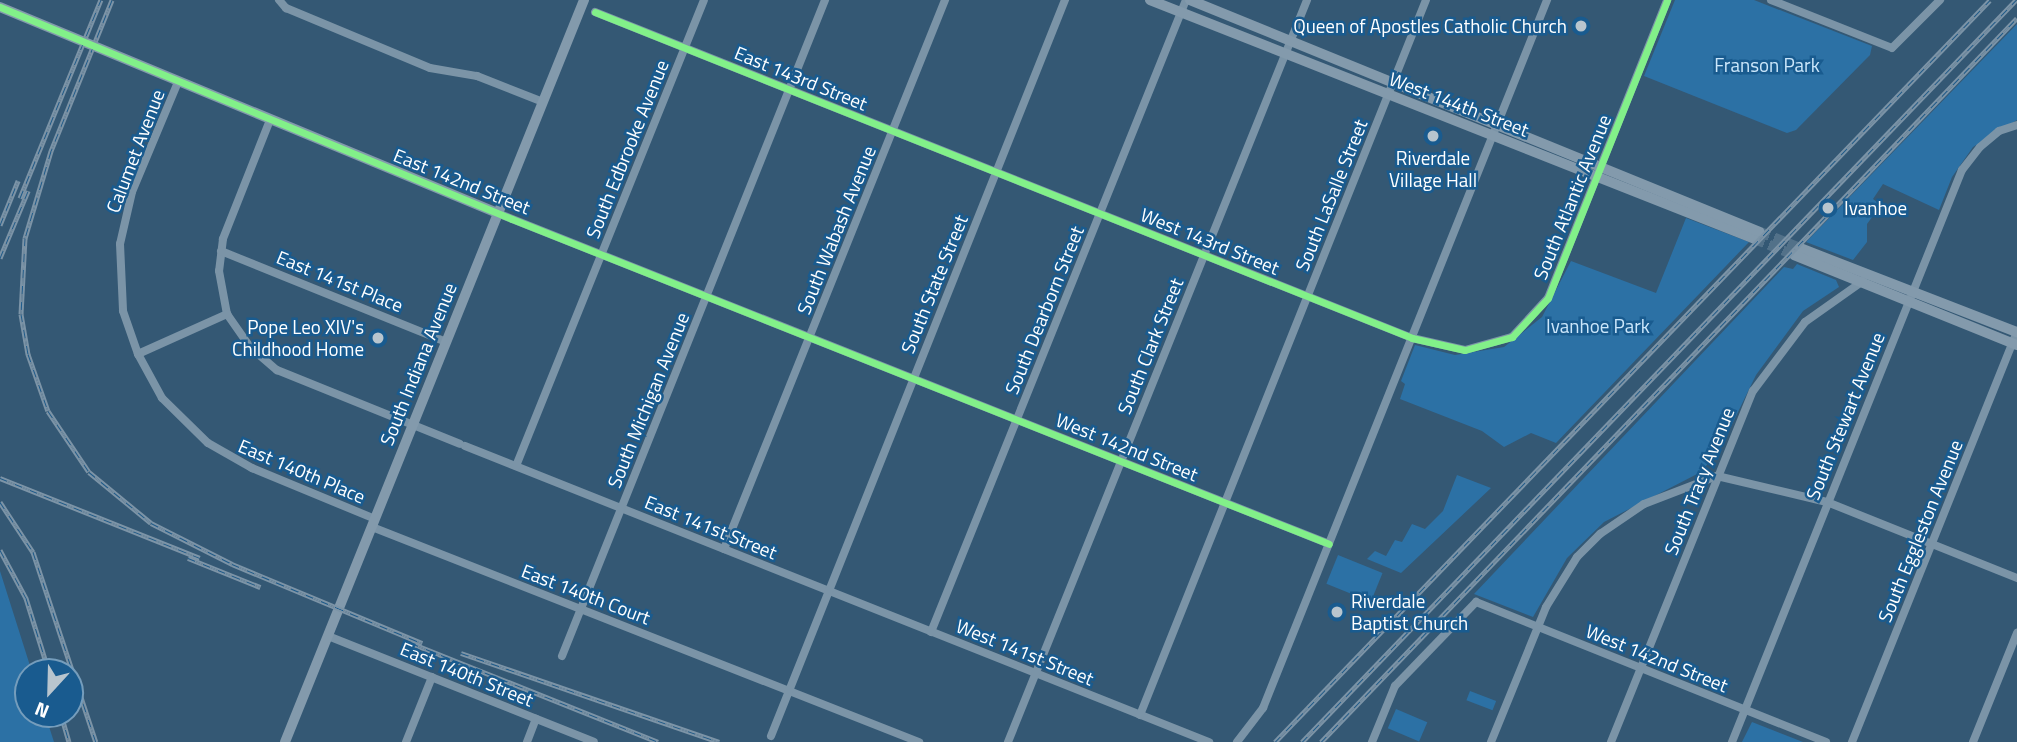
<!DOCTYPE html>
<style>
body{margin:0}
#map{position:relative;width:2017px;height:742px;overflow:hidden;background:#345874;font-family:"Titillium Web",sans-serif}
div>[style]{position:absolute}
.green>*{inset:0;background:#2c71a5;transform-origin:0 0}
.secondary-tunnel>*{height:10px;margin-top:-5px;transform-origin:0;background:repeating-linear-gradient(90deg,#527189 0 10px,transparent 0 15px)}
.street>*{height:8px;margin:-4px;padding:0 4px;transform-origin:4px;border-radius:4px;background:#7b94a7}
.secondary>*{height:10px;margin:-5px;padding:0 5px;transform-origin:5px;border-radius:5px;background:#839aac}
.rail>*{height:5px;margin-top:-2.5px;transform-origin:0;background:repeating-linear-gradient(90deg,#195b8f 0 8px,#7c94a7 0 16px);box-sizing:border-box;border-block:2px solid #7c94a7}
.cycleway>*{height:7px;margin:-3.5px;padding:0 3.5px;transform-origin:3.5px;border-radius:3.5px;background:#82f089}
.dots>*{width:19px;height:19px;translate:-50% -50%;box-sizing:border-box;border:4px solid #195b8f;border-radius:50%}
span{translate:-50% -50%;white-space:nowrap;text-align:center;line-height:1.15;-webkit-text-stroke:5px #195b8f;paint-order:stroke}
.poi-label{font-size:19px;color:#fff}
.right{translate:-100% -50%;text-align:right}
.left{translate:0 -50%;text-align:left}
.park-label{font-size:19px;color:#cce7fb}
.street-label{font-size:19px;color:#fff}
.north{position:absolute;left:14px;top:658px;width:70px;height:70px;box-sizing:border-box;background:#195b8f;border:2px solid #759dbc;border-radius:50%;rotate:202deg;font-size:19px;font-weight:700;line-height:28px;text-align:center;color:#fff}
.north::after{content:'';display:block;margin:auto;width:24px;height:32px;background:#b8c5ce;clip-path:polygon(50% 0,100% 100%,50% 72%,0 100%)}
</style>
<div id="map">
<div class="green">
<div style="clip-path:polygon(1675px 0,1754px 0,1872px 46px,1870px 55px,1796px 130px,1787px 133px,1644px 76px)"></div>
<div style="clip-path:polygon(2017px 24px,2017px 120px,1973px 147px,1952px 177px,1939px 210px,1883px 184px,1873px 199px,1881px 205px,1867px 224px,1867px 242px,1853px 260px,1806px 242px)"></div>
<div style="clip-path:polygon(1686px 218px,1749px 242px,1556px 443px,1531px 433px,1504px 447px,1482px 431px,1400px 399px,1405px 384px,1401px 381px,1415px 345px,1455px 355px,1504px 347px,1542px 317px,1571px 261px,1656px 293px)"></div>
<div style="clip-path:polygon(1797px 264px,1836px 280px,1839px 287px,1803px 311px,1756px 375px,1720px 449px,1701px 472px,1604px 522px,1567px 558px,1533px 617px,1474px 594px,1784px 267px,1793px 269px)"></div>
<div style="clip-path:polygon(1457px 475px,1491px 488px,1401px 573px,1367px 559px,1375px 551px,1386px 556px,1395px 540px,1402px 542px,1412px 524px,1425px 529px,1443px 511px)"></div>
<div style="left:1338px;top:555px;width:48px;height:31px;rotate:22deg"></div>
<div style="clip-path:polygon(0 571px,32px 672px,28px 672px,28px 714px,45px 714px,54px 742px,0 742px)"></div>
<div style="left:1470px;top:691px;width:28px;height:10px;rotate:21deg"></div>
<div style="left:1396px;top:709px;width:34px;height:21px;rotate:23deg"></div>
<div style="clip-path:polygon(1752px 722px,1803px 742px,1742px 742px)"></div>
</div>
<div class="secondary-tunnel">
<div style="left:1760px;top:232px;width:43px;rotate:21.8deg"></div>
<div style="left:1755px;top:239px;width:42px;rotate:22.3deg"></div>
</div>
<div class="street">
<div style="left:279px;top:0;width:11px;rotate:49deg"></div>
<div style="left:286px;top:8px;width:156px;rotate:22.6deg"></div>
<div style="left:430px;top:68px;width:48px;rotate:9.7deg"></div>
<div style="left:477px;top:76px;width:71px;rotate:21.5deg"></div>
<div style="left:1771px;top:0;width:130px;rotate:21.6deg"></div>
<div style="left:1892px;top:48px;width:68px;rotate:-45deg"></div>
<div style="left:595px;top:12px;width:880px;rotate:21.75deg"></div>
<div style="left:1412px;top:338px;width:54px;rotate:12.8deg"></div>
<div style="left:1465px;top:350px;width:49px;rotate:-15.5deg"></div>
<div style="left:1512px;top:337px;width:53px;rotate:-47.3deg"></div>
<div style="left:1548px;top:298px;width:321px;rotate:-68.2deg"></div>
<div style="left:178px;top:82px;width:119px;rotate:112.7deg"></div>
<div style="left:132px;top:192px;width:53px;rotate:103deg"></div>
<div style="left:120px;top:244px;width:67px;rotate:87.4deg"></div>
<div style="left:123px;top:311px;width:46px;rotate:70.8deg"></div>
<div style="left:138px;top:354px;width:50px;rotate:61.4deg"></div>
<div style="left:162px;top:398px;width:64px;rotate:44.4deg"></div>
<div style="left:208px;top:443px;width:51px;rotate:29.6deg"></div>
<div style="left:252px;top:468px;width:133px;rotate:22.5deg"></div>
<div style="left:270px;top:120px;width:128px;rotate:111.6deg"></div>
<div style="left:223px;top:239px;width:32px;rotate:97deg"></div>
<div style="left:219px;top:271px;width:44px;rotate:79.5deg"></div>
<div style="left:227px;top:314px;width:39px;rotate:55deg"></div>
<div style="left:249px;top:346px;width:37px;rotate:41deg"></div>
<div style="left:277px;top:370px;width:197px;rotate:22deg"></div>
<div style="left:497px;top:213px;width:895px;rotate:21.69deg"></div>
<div style="left:221px;top:251px;width:243px;rotate:22deg"></div>
<div style="left:138px;top:354px;width:98px;rotate:-24.2deg"></div>
<div style="left:465px;top:446px;width:801px;rotate:21.7deg"></div>
<div style="left:516px;top:466px;width:502px;rotate:-68.03deg"></div>
<div style="left:372px;top:527px;width:588px;rotate:21.46deg"></div>
<div style="left:724px;top:549px;width:592px;rotate:-68.07deg"></div>
<div style="left:931px;top:632px;width:682px;rotate:-68.03deg"></div>
<div style="left:328px;top:636px;width:286px;rotate:21.7deg"></div>
<div style="left:562px;top:656px;width:707px;rotate:-68.15deg"></div>
<div style="left:1140px;top:715px;width:770px;rotate:-68.2deg"></div>
<div style="left:771px;top:736px;width:793px;rotate:-68.23deg"></div>
<div style="left:406px;top:742px;width:70px;rotate:-68.2deg"></div>
<div style="left:527px;top:742px;width:25px;rotate:-69deg"></div>
<div style="left:1008px;top:742px;width:800px;rotate:-68.05deg"></div>
<div style="left:1237px;top:742px;width:43px;rotate:-52.6deg"></div>
<div style="left:1263px;top:708px;width:763px;rotate:-68.14deg"></div>
<div style="left:1372px;top:742px;width:61px;rotate:-67.7deg"></div>
<div style="left:1395px;top:686px;width:117px;rotate:-46deg"></div>
<div style="left:1476px;top:602px;width:377px;rotate:21.8deg"></div>
<div style="left:1491px;top:742px;width:146px;rotate:-67.8deg"></div>
<div style="left:1546px;top:607px;width:59px;rotate:-58.2deg"></div>
<div style="left:1577px;top:557px;width:33px;rotate:-45deg"></div>
<div style="left:1600px;top:534px;width:53px;rotate:-34.3deg"></div>
<div style="left:1644px;top:504px;width:78px;rotate:-21deg"></div>
<div style="left:1717px;top:476px;width:113px;rotate:13.3deg"></div>
<div style="left:1827px;top:502px;width:205px;rotate:21.8deg"></div>
<div style="left:1611px;top:742px;width:379px;rotate:-68deg"></div>
<div style="left:1753px;top:391px;width:86px;rotate:-53deg"></div>
<div style="left:1805px;top:322px;width:71px;rotate:-35.3deg"></div>
<div style="left:1732px;top:742px;width:617px;rotate:-68.1deg"></div>
<div style="left:1962px;top:170px;width:29px;rotate:-52deg"></div>
<div style="left:1980px;top:147px;width:25px;rotate:-40deg"></div>
<div style="left:1999px;top:131px;width:19px;rotate:-18deg"></div>
<div style="left:1852px;top:742px;width:443px;rotate:-68.1deg"></div>
<div style="left:1973px;top:742px;width:118px;rotate:-68deg"></div>
</div>
<div class="secondary">
<div style="left:1150px;top:0;width:650px;rotate:21.56deg"></div>
<div style="left:1190px;top:0;width:615px;rotate:22.15deg"></div>
<div style="left:0;top:7px;width:538px;rotate:22.51deg"></div>
<div style="left:1800px;top:248px;width:233px;rotate:21.2deg"></div>
<div style="left:1794px;top:255px;width:240px;rotate:22deg"></div>
<div style="left:285px;top:742px;width:800px;rotate:-68.05deg"></div>
</div>
<div class="rail">
<div style="left:112px;top:0;width:163px;rotate:112deg"></div>
<div style="left:51px;top:151px;width:91px;rotate:106.6deg"></div>
<div style="left:25px;top:238px;width:76px;rotate:93deg"></div>
<div style="left:21px;top:314px;width:41px;rotate:80.1deg"></div>
<div style="left:28px;top:354px;width:60px;rotate:70.7deg"></div>
<div style="left:48px;top:411px;width:73px;rotate:56.1deg"></div>
<div style="left:89px;top:472px;width:80px;rotate:39.4deg"></div>
<div style="left:151px;top:523px;width:91px;rotate:26.8deg"></div>
<div style="left:232px;top:564px;width:206px;rotate:22.6deg"></div>
<div style="left:20px;top:198px;width:214px;rotate:-67.8deg"></div>
<div style="left:0;top:225px;width:48px;rotate:-67.8deg"></div>
<div style="left:0;top:258px;width:73px;rotate:-67.3deg"></div>
<div style="left:0;top:478px;width:215px;rotate:21.8deg"></div>
<div style="left:0;top:502px;width:60px;rotate:56.6deg"></div>
<div style="left:33px;top:552px;width:200px;rotate:71.7deg"></div>
<div style="left:0;top:550px;width:55px;rotate:61.6deg"></div>
<div style="left:26px;top:598px;width:77px;rotate:72.7deg"></div>
<div style="left:188px;top:558px;width:78px;rotate:21.9deg"></div>
<div style="left:411px;top:643px;width:266px;rotate:21.8deg"></div>
<div style="left:461px;top:653px;width:273px;rotate:19deg"></div>
<div style="left:61px;top:714px;width:29px;rotate:74deg"></div>
<div style="left:1275px;top:742px;width:1030px;rotate:-46.06deg"></div>
<div style="left:1302px;top:742px;width:1030px;rotate:-46.1deg"></div>
<div style="left:1321px;top:742px;width:1004px;rotate:-46.13deg"></div>
</div>
<div class="cycleway">
<div style="left:0;top:7px;width:554px;rotate:22.49deg"></div>
<div style="left:512px;top:219px;width:879px;rotate:21.69deg"></div>
<div style="left:595px;top:12px;width:880px;rotate:21.75deg"></div>
<div style="left:1412px;top:338px;width:54px;rotate:12.8deg"></div>
<div style="left:1465px;top:350px;width:49px;rotate:-15.5deg"></div>
<div style="left:1512px;top:337px;width:53px;rotate:-47.3deg"></div>
<div style="left:1548px;top:298px;width:321px;rotate:-68.2deg"></div>
</div>
<div class="dots">
<div style="left:1581px;top:26px;background:#b8c5ce"></div>
<div style="left:1433px;top:136px;background:#b8c5ce"></div>
<div style="left:1828px;top:208px;background:#b8c5ce"></div>
<div style="left:378px;top:338px;background:#b8c5ce"></div>
<div style="left:1337px;top:612px;background:#b8c5ce"></div>
</div>
<div class="poi-label">
<span class="right" style="left:1567px;top:26px">Queen of Apostles Catholic Church</span>
<span style="left:1433px;top:169px">Riverdale<br>Village Hall</span>
<span class="left" style="left:1844px;top:208px">Ivanhoe</span>
<span class="right" style="left:364px;top:338px">Pope Leo XIV's<br>Childhood Home</span>
<span class="left" style="left:1351px;top:612px">Riverdale<br>Baptist Church</span>
</div>
<div class="park-label">
<span style="left:1767px;top:65px">Franson Park</span>
<span style="left:1598px;top:326px">Ivanhoe Park</span>
</div>
<div class="street-label">
<span style="left:801px;top:78px;rotate:22deg">East 143rd Street</span>
<span style="left:1459px;top:104px;rotate:21deg">West 144th Street</span>
<span style="left:627px;top:149px;rotate:-68deg">South Edbrooke Avenue</span>
<span style="left:135px;top:151px;rotate:-69deg">Calumet Avenue</span>
<span style="left:462px;top:181px;rotate:22deg">East 142nd Street</span>
<span style="left:1331px;top:195px;rotate:-68deg">South LaSalle Street</span>
<span style="left:1572px;top:197px;rotate:-68deg">South Atlantic Avenue</span>
<span style="left:836px;top:230px;rotate:-68deg">South Wabash Avenue</span>
<span style="left:1210px;top:241px;rotate:22deg">West 143rd Street</span>
<span style="left:340px;top:281px;rotate:22deg">East 141st Place</span>
<span style="left:934px;top:284px;rotate:-68deg">South State Street</span>
<span style="left:1044px;top:310px;rotate:-68deg">South Dearborn Street</span>
<span style="left:1150px;top:346px;rotate:-68deg">South Clark Street</span>
<span style="left:418px;top:364px;rotate:-68deg">South Indiana Avenue</span>
<span style="left:648px;top:400px;rotate:-68deg">South Michigan Avenue</span>
<span style="left:1845px;top:416px;rotate:-68deg">South Stewart Avenue</span>
<span style="left:1127px;top:447px;rotate:22deg">West 142nd Street</span>
<span style="left:302px;top:471px;rotate:23deg">East 140th Place</span>
<span style="left:1699px;top:481px;rotate:-68deg">South Tracy Avenue</span>
<span style="left:711px;top:527px;rotate:22deg">East 141st Street</span>
<span style="left:1920px;top:531px;rotate:-68deg">South Eggleston Avenue</span>
<span style="left:586px;top:594px;rotate:21deg">East 140th Court</span>
<span style="left:1025px;top:652px;rotate:22deg">West 141st Street</span>
<span style="left:1657px;top:658px;rotate:22deg">West 142nd Street</span>
<span style="left:467px;top:674px;rotate:22deg">East 140th Street</span>
</div>
<div class="north">N</div>
</div>
